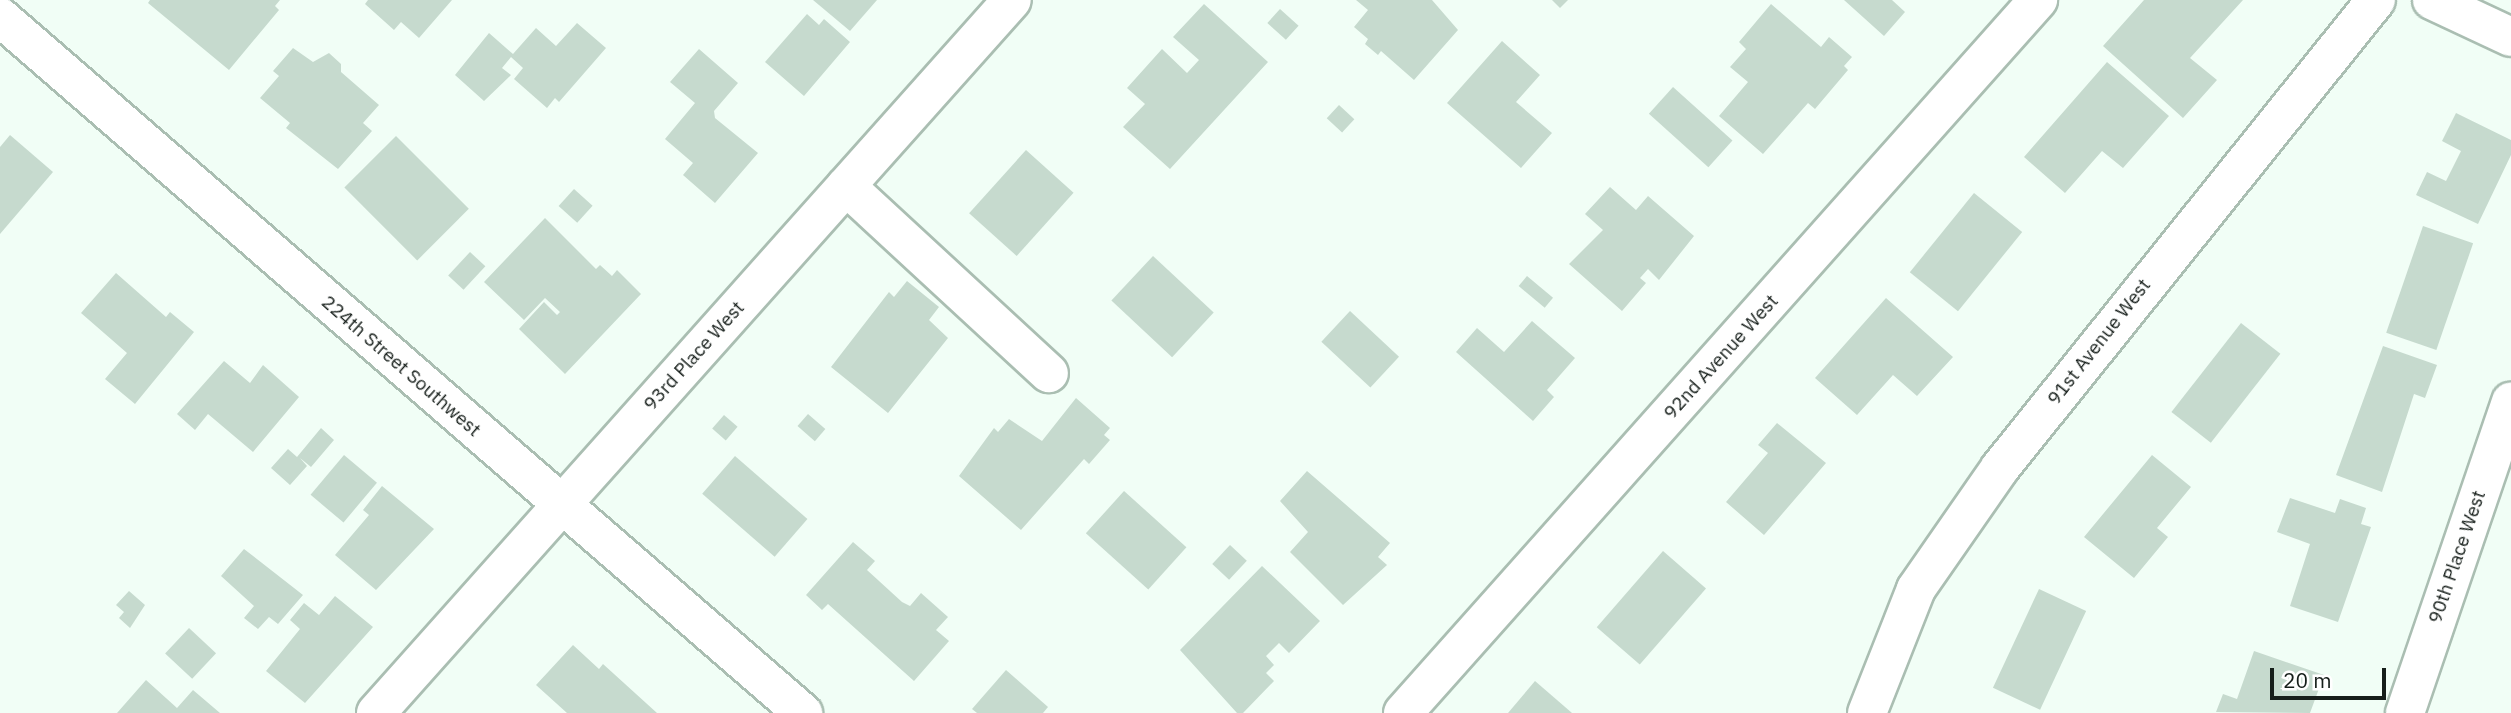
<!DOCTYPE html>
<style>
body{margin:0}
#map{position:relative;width:2511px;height:713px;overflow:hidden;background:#f1fef6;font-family:"IBM Plex Sans",sans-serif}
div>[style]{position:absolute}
.building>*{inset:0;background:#c6dace;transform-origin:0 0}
.roads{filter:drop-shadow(2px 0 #aabeb2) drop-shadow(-2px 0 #aabeb2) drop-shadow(0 2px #aabeb2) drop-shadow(0 -2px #aabeb2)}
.minor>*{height:38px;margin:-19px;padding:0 19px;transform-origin:19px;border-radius:19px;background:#fff}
span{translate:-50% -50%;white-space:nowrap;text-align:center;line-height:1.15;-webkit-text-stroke:5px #fff;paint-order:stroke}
.street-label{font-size:19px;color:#161e1a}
.scale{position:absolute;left:2270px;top:668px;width:116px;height:32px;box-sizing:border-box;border:4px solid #161e1a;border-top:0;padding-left:9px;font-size:21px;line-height:24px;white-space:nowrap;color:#161e1a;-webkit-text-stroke:5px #fff;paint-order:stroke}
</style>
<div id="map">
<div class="building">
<div style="clip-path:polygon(150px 0,280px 0,275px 6px,279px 10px,229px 70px,148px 3px)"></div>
<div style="clip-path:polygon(368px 0,452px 0,419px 38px,401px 22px,394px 30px,365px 4px)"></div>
<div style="clip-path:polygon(813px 0,877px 0,850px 31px)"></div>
<div style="clip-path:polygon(1356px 0,1432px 0,1458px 30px,1414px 80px,1381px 51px,1378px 55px,1365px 44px,1368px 39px,1354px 27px,1368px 10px)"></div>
<div style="clip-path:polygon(1552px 0,1568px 0,1560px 8px)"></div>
<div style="clip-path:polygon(1844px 0,1892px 0,1905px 12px,1884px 36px)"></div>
<div style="clip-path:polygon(2144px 0,2243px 0,2190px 58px,2217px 80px,2183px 118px,2103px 46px)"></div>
<div style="clip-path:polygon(1204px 4px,1268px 62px,1170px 169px,1123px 127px,1145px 104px,1127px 88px,1162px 49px,1187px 73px,1199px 60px,1173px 37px)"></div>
<div style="clip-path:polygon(1771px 4px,1821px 47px,1829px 37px,1852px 57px,1844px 66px,1848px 70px,1815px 109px,1808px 103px,1763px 154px,1719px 116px,1748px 82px,1730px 67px,1746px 49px,1739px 42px)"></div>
<div style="left:1280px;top:9px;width:25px;height:19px;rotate:42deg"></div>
<div style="clip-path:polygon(807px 14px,819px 25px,824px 19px,850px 42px,804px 96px,765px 62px)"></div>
<div style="clip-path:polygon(577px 23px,606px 48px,559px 102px,555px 98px,547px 108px,514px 79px,523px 68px,511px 57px,502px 68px,511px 75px,484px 101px,455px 75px,489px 33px,513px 54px,536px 28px,556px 46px)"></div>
<div style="clip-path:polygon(1502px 41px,1540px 75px,1516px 102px,1552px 133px,1521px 168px,1447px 103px)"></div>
<div style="clip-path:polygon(293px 48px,313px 62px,329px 53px,341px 64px,341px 72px,379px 105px,363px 123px,372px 131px,338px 169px,286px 128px,290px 123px,260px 98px,279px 76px,273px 71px)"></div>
<div style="clip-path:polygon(699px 49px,738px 83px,714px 111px,715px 118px,758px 153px,715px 203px,683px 175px,693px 163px,665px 139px,695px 103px,670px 82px)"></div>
<div style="clip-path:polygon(2107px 62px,2169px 116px,2123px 168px,2102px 151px,2065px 193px,2024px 157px)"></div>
<div style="left:1673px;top:87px;width:80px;height:36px;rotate:42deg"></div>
<div style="left:1339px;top:105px;width:21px;height:18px;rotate:43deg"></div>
<div style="clip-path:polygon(2456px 113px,2511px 140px,2511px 155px,2478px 224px,2416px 195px,2427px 172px,2446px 181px,2461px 151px,2442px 141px)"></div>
<div style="clip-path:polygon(10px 135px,53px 172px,0 234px,0 147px)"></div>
<div style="left:396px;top:136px;width:103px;height:73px;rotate:45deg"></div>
<div style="left:1026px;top:150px;width:64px;height:85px;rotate:42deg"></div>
<div style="clip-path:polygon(1610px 187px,1636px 210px,1648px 196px,1694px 236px,1659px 280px,1648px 269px,1640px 278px,1646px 283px,1622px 311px,1569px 264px,1603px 230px,1585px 214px)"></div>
<div style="left:574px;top:189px;width:25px;height:23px;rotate:42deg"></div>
<div style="left:1974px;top:193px;width:62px;height:102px;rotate:39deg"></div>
<div style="clip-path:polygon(545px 218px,596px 269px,600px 265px,612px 276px,617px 270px,641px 294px,565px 374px,519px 329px,544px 302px,557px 315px,560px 312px,545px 298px,524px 320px,484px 282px)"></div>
<div style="left:2423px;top:226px;width:53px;height:113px;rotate:19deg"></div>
<div style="left:470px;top:252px;width:21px;height:32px;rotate:43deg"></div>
<div style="left:1153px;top:256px;width:83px;height:61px;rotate:43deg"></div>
<div style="clip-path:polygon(116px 273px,166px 317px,170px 312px,194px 332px,135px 404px,105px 379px,127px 353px,81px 313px)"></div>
<div style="left:1527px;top:276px;width:34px;height:13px;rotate:40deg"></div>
<div style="clip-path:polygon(907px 281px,939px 307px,929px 320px,948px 338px,888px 413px,831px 367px,889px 292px,894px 297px)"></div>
<div style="clip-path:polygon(1886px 298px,1953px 357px,1917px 396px,1893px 375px,1857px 415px,1815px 378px)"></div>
<div style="left:1350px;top:311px;width:67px;height:42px;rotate:43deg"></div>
<div style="clip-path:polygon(1532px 321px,1575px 358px,1547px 390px,1554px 397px,1533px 421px,1456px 352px,1477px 328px,1504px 352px)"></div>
<div style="left:2241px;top:323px;width:50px;height:113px;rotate:38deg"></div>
<div style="clip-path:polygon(2383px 346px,2437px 365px,2425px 398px,2414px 394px,2382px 492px,2336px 475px)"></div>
<div style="clip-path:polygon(224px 361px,250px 383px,263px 365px,299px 397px,253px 452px,208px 414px,195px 430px,177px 414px)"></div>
<div style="clip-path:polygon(1076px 398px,1110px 428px,1104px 435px,1110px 440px,1089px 464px,1084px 459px,1021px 530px,959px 476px,994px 428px,998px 432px,1009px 419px,1042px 441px)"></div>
<div style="left:808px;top:414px;width:23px;height:16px;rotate:41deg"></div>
<div style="left:724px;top:415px;width:18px;height:18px;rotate:41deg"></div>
<div style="clip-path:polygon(1777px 423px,1826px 463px,1764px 535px,1726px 502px,1768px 453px,1758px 445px)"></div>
<div style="clip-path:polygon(321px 428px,334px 440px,311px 467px,300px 458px,307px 466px,290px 485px,271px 468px,288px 449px,297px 457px)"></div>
<div style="left:344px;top:455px;width:43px;height:52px;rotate:40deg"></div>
<div style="clip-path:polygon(2152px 455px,2191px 487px,2157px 528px,2168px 537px,2134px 578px,2084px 537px)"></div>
<div style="left:735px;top:456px;width:96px;height:50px;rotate:41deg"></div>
<div style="clip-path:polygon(1307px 471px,1390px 543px,1378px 557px,1387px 565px,1343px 605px,1290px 552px,1308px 532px,1280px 501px)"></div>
<div style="clip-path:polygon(382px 486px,434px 529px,376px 590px,335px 555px,369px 515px,363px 510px)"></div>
<div style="left:1124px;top:491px;width:84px;height:57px;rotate:42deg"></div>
<div style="clip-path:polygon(2290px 498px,2335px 513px,2340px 499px,2366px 508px,2361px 524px,2371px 527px,2338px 622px,2290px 606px,2310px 544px,2277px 532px)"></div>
<div style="clip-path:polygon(853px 542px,875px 561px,867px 570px,902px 602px,910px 606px,921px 593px,948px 617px,936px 630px,949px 641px,914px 681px,828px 604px,822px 610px,806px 595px)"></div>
<div style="left:1230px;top:545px;width:23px;height:26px;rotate:43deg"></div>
<div style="clip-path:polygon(244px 549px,303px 595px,278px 624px,269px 617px,258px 629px,244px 618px,254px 606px,221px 576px)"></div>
<div style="left:1663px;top:551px;width:57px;height:101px;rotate:41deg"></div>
<div style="clip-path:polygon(1262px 566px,1320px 621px,1289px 653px,1279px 643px,1266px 656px,1274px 665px,1266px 673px,1274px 681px,1243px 713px,1237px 713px,1180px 650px)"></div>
<div style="left:2039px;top:589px;width:52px;height:109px;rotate:25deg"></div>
<div style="clip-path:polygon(129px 591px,145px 605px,130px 628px,119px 618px,124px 612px,116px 605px)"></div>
<div style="clip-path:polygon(335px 596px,373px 627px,305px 703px,266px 671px,300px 629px,290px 620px,304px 603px,319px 615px)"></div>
<div style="left:189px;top:628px;width:37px;height:35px;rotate:43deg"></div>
<div style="clip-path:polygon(573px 645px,599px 669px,603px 664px,657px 713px,567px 713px,536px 685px)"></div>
<div style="clip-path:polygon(2254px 651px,2324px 675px,2310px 713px,2216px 712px,2223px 694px,2237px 699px)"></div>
<div style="clip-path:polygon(1006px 670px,1048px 707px,1043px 713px,977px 713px,972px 709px)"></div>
<div style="clip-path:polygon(146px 680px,177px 708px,193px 690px,220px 713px,117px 713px)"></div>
<div style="clip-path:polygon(1535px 681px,1572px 713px,1508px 713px)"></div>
</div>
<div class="roads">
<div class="minor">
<div style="left:2432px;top:0;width:87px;rotate:25.1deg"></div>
<div style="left:0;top:17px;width:1063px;rotate:40.92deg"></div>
<div style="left:846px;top:186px;width:276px;rotate:42.7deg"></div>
<div style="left:376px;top:713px;width:955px;rotate:-48.27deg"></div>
<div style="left:1403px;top:713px;width:955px;rotate:-48.31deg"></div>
<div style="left:1867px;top:713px;width:133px;rotate:-68.4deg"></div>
<div style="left:1916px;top:589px;width:147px;rotate:-55.2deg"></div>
<div style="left:2000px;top:468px;width:600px;rotate:-51.22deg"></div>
<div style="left:2405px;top:713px;width:329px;rotate:-71.2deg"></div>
</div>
</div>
<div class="street-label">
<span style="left:2099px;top:342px;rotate:-52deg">91st Avenue West</span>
<span style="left:694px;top:356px;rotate:-48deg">93rd Place West</span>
<span style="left:1721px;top:357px;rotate:-48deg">92nd Avenue West</span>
<span style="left:401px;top:366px;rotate:41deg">224th Street Southwest</span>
<span style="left:2457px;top:557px;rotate:-71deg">90th Place West</span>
</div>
<div class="scale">20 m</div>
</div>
